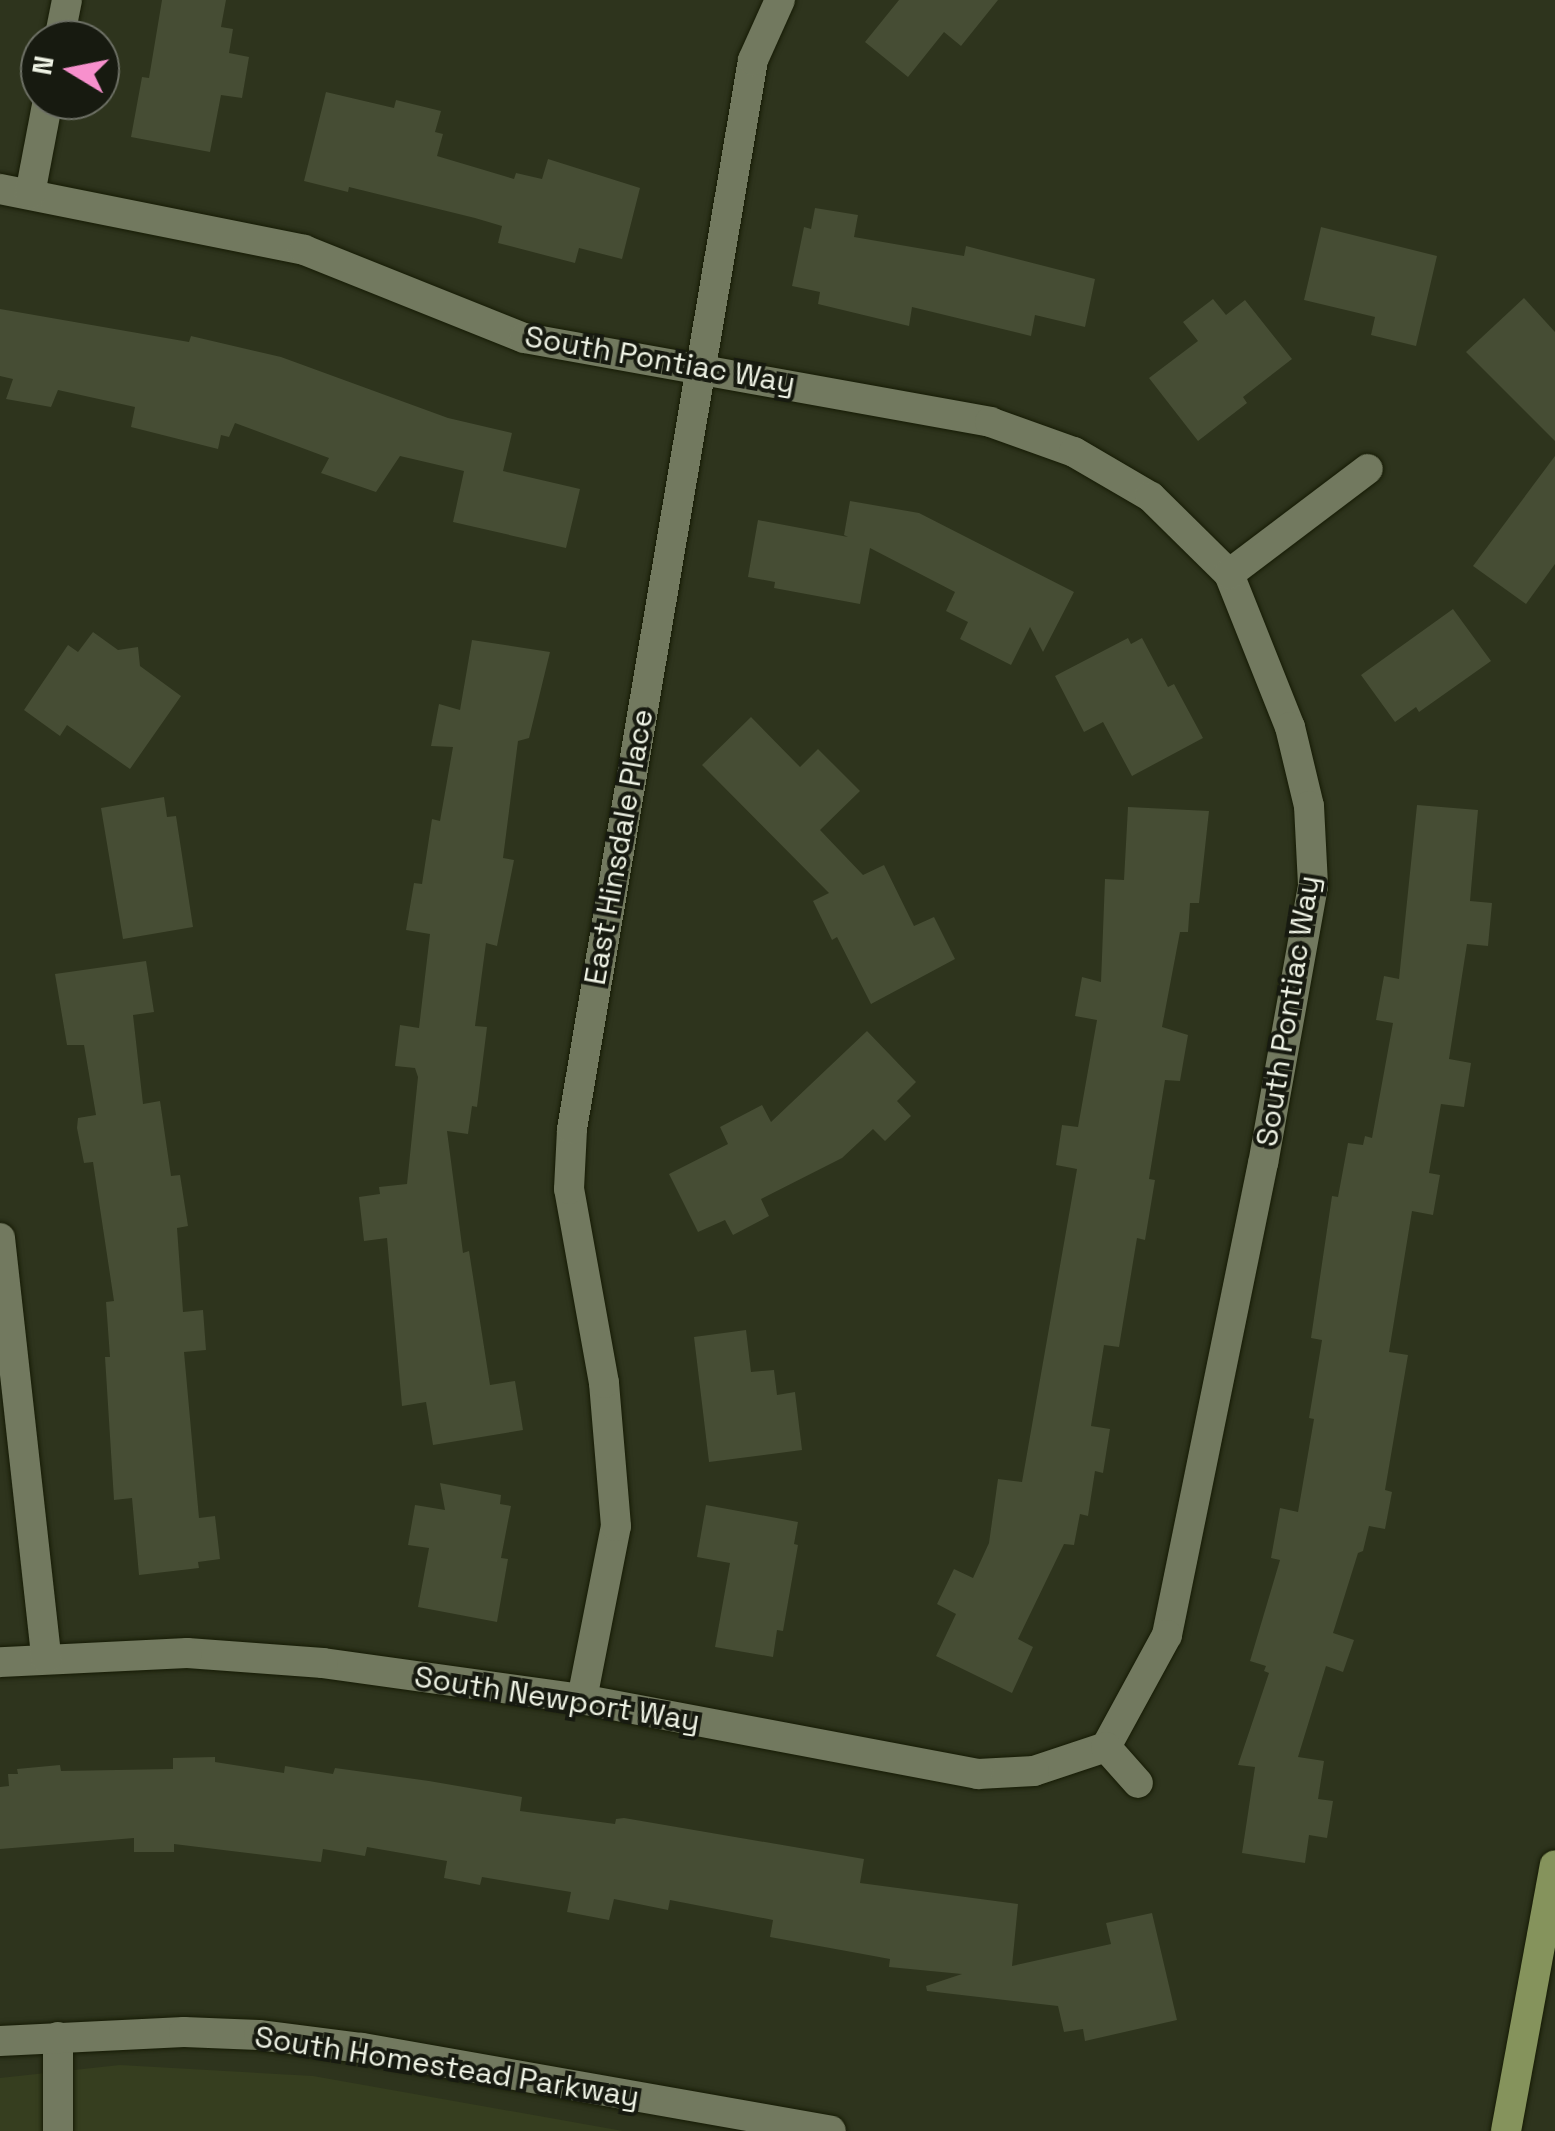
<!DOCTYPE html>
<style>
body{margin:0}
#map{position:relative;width:1555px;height:2131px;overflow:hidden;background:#2e341d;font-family:"Space Grotesk",sans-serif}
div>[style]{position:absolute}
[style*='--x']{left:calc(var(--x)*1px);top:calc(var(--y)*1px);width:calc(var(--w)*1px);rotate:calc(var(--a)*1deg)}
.built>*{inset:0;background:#363e1f}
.building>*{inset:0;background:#464d34}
.roads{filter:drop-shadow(0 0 2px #161b05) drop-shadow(0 0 2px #161b05)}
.minor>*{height:30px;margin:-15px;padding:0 15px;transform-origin:15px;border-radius:15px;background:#72795f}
.major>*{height:30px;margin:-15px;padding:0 15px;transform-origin:15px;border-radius:15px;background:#85935c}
span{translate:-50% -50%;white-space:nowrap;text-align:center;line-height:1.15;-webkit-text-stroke:8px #171a10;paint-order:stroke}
.street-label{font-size:30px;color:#eef2e4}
.north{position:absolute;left:20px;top:20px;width:100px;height:100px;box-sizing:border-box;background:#171a10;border:2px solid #6d7065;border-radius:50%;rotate:280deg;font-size:28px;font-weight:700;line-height:40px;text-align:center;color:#eef2e4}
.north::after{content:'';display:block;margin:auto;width:35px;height:45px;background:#f790cd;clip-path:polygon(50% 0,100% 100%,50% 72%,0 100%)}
</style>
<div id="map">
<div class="built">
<i style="clip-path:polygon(120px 2065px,313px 2076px,623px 2131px,0 2131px,0 2078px)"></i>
</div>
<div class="building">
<i style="clip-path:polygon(162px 0,226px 0,221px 27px,233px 29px,229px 53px,249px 57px,242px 98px,221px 95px,210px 152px,131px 137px,142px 77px,149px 78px)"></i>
<i style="clip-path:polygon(899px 0,998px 0,961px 46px,944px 32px,908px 77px,865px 42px)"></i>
<i style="clip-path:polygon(326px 92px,394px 108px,396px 100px,441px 111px,435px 132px,443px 134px,437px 156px,514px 179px,516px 173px,542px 179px,548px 159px,640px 188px,622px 259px,579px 248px,575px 263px,498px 243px,502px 226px,475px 218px,349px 187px,348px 192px,304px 181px)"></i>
<i style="clip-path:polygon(815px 208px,858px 215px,854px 237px,964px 256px,966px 246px,1095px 279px,1085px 327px,1035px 315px,1031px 336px,912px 307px,909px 326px,818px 304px,820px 292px,792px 286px,804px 227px,811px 229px)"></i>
<i style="clip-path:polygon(1321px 227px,1437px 256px,1416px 346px,1371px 335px,1375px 317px,1304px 300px)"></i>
<i style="clip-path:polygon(1524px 298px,1555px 332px,1555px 441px,1466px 352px)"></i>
<i style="clip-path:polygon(1213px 299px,1226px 315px,1245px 300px,1292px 359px,1243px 397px,1247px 403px,1198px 441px,1149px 378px,1198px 341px,1183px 322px)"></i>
<i style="clip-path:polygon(0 309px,189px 342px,191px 336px,281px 357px,448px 418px,512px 433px,503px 471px,580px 489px,566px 548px,453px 522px,464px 471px,400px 456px,376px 492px,321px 473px,329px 458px,235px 423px,229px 437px,221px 435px,218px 449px,131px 427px,135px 407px,58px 390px,51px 407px,6px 399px,13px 379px,0 376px)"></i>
<i style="clip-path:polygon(1555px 456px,1555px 564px,1526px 604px,1473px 566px)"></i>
<i style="clip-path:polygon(850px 501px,919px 513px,1074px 592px,1043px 652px,1030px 627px,1011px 665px,960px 639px,968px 622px,946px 611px,955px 592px,870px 548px,860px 604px,774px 588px,775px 582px,748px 577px,758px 520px,848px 537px,844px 535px)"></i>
<i style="clip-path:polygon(1453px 609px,1491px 661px,1419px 712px,1416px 707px,1395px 722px,1361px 675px)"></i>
<i style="clip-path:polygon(93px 632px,118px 650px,138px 647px,140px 666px,181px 696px,130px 769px,67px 725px,60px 736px,24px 710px,68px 645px,78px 652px)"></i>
<i style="clip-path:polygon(1128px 638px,1131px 644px,1142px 638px,1168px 687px,1174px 684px,1203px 738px,1132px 776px,1103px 722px,1084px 732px,1055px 676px)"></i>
<i style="clip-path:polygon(472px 640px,550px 652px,529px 738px,518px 741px,503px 858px,514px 860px,497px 946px,486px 943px,475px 1026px,487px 1027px,477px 1107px,472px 1106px,468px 1134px,447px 1131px,463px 1253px,469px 1251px,490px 1385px,515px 1381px,523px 1430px,433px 1445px,426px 1402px,402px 1406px,387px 1238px,364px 1241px,359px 1197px,380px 1194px,379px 1187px,407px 1184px,418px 1077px,415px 1068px,395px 1066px,400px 1025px,419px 1028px,430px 934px,406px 930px,414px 883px,422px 884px,432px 819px,440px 821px,453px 747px,431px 746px,439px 704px,460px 710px)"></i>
<i style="clip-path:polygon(751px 717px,800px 767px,818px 749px,860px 791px,820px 830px,863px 875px,884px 865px,914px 926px,934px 917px,955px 959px,871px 1004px,837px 937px,832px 940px,813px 901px,829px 893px,702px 765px)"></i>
<i style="clip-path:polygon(164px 797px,167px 817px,176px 816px,193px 927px,123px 939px,101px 808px)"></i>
<i style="clip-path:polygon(1417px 805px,1478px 810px,1470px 901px,1492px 903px,1488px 946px,1467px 944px,1449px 1059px,1471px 1063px,1464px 1107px,1441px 1104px,1429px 1173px,1440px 1175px,1433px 1215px,1412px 1211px,1389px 1352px,1408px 1355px,1385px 1490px,1392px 1492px,1385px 1529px,1369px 1526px,1363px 1551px,1358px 1553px,1333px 1633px,1354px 1640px,1343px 1672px,1326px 1666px,1298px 1757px,1324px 1761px,1318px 1799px,1333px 1801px,1327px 1838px,1309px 1835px,1305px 1863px,1242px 1853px,1255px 1767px,1238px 1765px,1269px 1673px,1264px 1671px,1266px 1666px,1250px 1661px,1280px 1560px,1271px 1558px,1280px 1508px,1298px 1512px,1314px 1419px,1309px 1418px,1322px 1340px,1311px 1338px,1332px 1196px,1338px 1197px,1348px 1143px,1363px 1145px,1365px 1136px,1372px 1138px,1393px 1023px,1376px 1020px,1384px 976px,1399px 979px)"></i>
<i style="clip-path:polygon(1128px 807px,1209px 811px,1199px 903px,1190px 903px,1188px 932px,1180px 932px,1162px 1027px,1188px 1035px,1180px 1081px,1165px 1080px,1149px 1179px,1155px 1180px,1145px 1240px,1137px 1238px,1119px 1347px,1104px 1345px,1091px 1426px,1110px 1429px,1103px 1473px,1095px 1471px,1088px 1516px,1080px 1514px,1074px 1545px,1064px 1544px,1018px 1639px,1033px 1647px,1012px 1693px,936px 1656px,956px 1614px,937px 1604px,954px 1569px,973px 1578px,989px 1543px,998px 1479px,1022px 1482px,1077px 1169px,1056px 1165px,1062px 1125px,1078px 1127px,1097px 1020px,1075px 1016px,1082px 977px,1101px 982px,1105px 879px,1124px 880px)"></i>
<i style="clip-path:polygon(146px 961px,154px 1012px,133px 1015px,143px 1104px,160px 1101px,171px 1176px,180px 1175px,188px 1226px,177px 1228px,183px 1312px,203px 1310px,206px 1350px,184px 1352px,199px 1518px,215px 1516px,220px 1559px,198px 1562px,199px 1568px,139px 1575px,132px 1498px,114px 1500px,105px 1357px,110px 1357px,106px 1302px,114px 1301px,93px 1162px,84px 1163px,77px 1128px,78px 1118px,96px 1115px,84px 1045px,67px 1045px,55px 974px)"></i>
<i style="clip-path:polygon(867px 1031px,916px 1082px,897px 1101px,911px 1116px,885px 1141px,873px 1129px,842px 1158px,761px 1199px,769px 1216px,733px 1235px,725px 1220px,698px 1232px,669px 1174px,728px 1144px,720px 1127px,762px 1105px,771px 1122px)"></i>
<i style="clip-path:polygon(746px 1330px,751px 1372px,774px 1370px,777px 1395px,795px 1392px,802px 1450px,709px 1462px,694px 1337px)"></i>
<i style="clip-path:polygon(440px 1483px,501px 1495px,500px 1504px,511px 1506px,501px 1558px,508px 1559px,497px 1622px,418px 1607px,429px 1548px,408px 1545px,415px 1505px,445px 1510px)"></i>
<i style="clip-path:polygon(706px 1505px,798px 1522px,794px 1544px,798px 1545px,783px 1631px,777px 1630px,773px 1657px,715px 1647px,730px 1563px,697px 1557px)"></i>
<i style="clip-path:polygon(215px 1757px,215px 1762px,284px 1773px,285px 1766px,333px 1774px,335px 1768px,429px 1781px,522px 1797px,520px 1811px,615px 1824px,616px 1819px,624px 1818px,864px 1859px,860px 1883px,1018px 1904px,1012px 1966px,1111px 1944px,1106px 1923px,1152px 1913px,1177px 2020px,1085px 2041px,1083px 2029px,1064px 2032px,1058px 2006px,927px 1991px,926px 1986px,962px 1974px,889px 1967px,890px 1959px,770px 1937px,773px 1920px,670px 1900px,668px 1910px,614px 1899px,609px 1920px,567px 1912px,571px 1892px,482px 1877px,480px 1885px,444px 1878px,447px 1861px,367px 1847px,365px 1856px,323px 1849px,321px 1862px,174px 1844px,174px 1852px,134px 1852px,134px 1838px,0 1849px,0 1787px,9px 1786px,8px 1774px,18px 1774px,17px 1769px,60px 1765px,61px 1771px,173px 1769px,173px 1758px)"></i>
</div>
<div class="roads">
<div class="minor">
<i style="--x:59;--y:40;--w:41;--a:-78.7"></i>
<i style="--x:0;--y:189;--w:310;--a:11.3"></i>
<i style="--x:304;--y:250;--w:237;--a:21.8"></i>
<i style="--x:524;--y:338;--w:474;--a:10.2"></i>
<i style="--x:990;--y:422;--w:89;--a:19.7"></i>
<i style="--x:1074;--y:452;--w:89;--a:30.3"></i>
<i style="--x:1151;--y:497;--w:110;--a:44.6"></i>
<i style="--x:1229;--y:574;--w:165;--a:68.3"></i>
<i style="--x:1290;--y:727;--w:81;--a:76.5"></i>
<i style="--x:1309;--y:806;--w:80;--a:87.1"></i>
<i style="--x:1313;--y:886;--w:281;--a:100.2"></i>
<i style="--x:1263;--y:1163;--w:482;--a:101.5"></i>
<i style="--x:1167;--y:1635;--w:128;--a:118.6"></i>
<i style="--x:1106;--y:1747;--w:76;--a:161.6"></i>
<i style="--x:1034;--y:1771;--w:56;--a:176.9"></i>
<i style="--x:978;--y:1774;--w:403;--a:-169.3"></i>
<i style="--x:582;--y:1699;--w:261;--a:-172.1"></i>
<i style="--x:323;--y:1663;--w:136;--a:-175.8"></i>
<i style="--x:187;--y:1653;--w:187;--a:177.2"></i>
<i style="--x:30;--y:194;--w:96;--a:-79.2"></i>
<i style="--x:1229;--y:574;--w:174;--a:-37.1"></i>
<i style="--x:0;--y:1238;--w:423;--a:83.7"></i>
<i style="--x:582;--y:1699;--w:176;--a:-78.9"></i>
<i style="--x:616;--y:1526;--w:144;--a:-94.8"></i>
<i style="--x:604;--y:1383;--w:197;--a:-100.2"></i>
<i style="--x:569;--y:1189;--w:60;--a:-87.1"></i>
<i style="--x:572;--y:1129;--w:1084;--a:-80.39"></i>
<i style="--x:753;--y:60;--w:66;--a:-65.8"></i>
<i style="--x:1106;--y:1747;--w:48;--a:48.4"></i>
<i style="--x:58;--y:2037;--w:94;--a:90"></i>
<i style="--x:0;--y:2041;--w:184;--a:-2.8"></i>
<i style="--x:184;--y:2032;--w:75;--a:2.3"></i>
<i style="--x:259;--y:2035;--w:104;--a:7.2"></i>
<i style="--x:362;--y:2048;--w:476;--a:10"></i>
</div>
<div class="major">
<i style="--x:1506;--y:2131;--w:270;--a:-79.6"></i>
</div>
</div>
<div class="street-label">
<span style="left:660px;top:360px;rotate:10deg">South Pontiac Way</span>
<span style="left:619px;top:847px;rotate:-80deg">East Hinsdale Place</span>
<span style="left:1288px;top:1011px;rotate:-81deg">South Pontiac Way</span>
<span style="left:557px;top:1699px;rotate:9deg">South Newport Way</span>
<span style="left:447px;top:2067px;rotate:9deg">South Homestead Parkway</span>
</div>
<div class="north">N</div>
</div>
